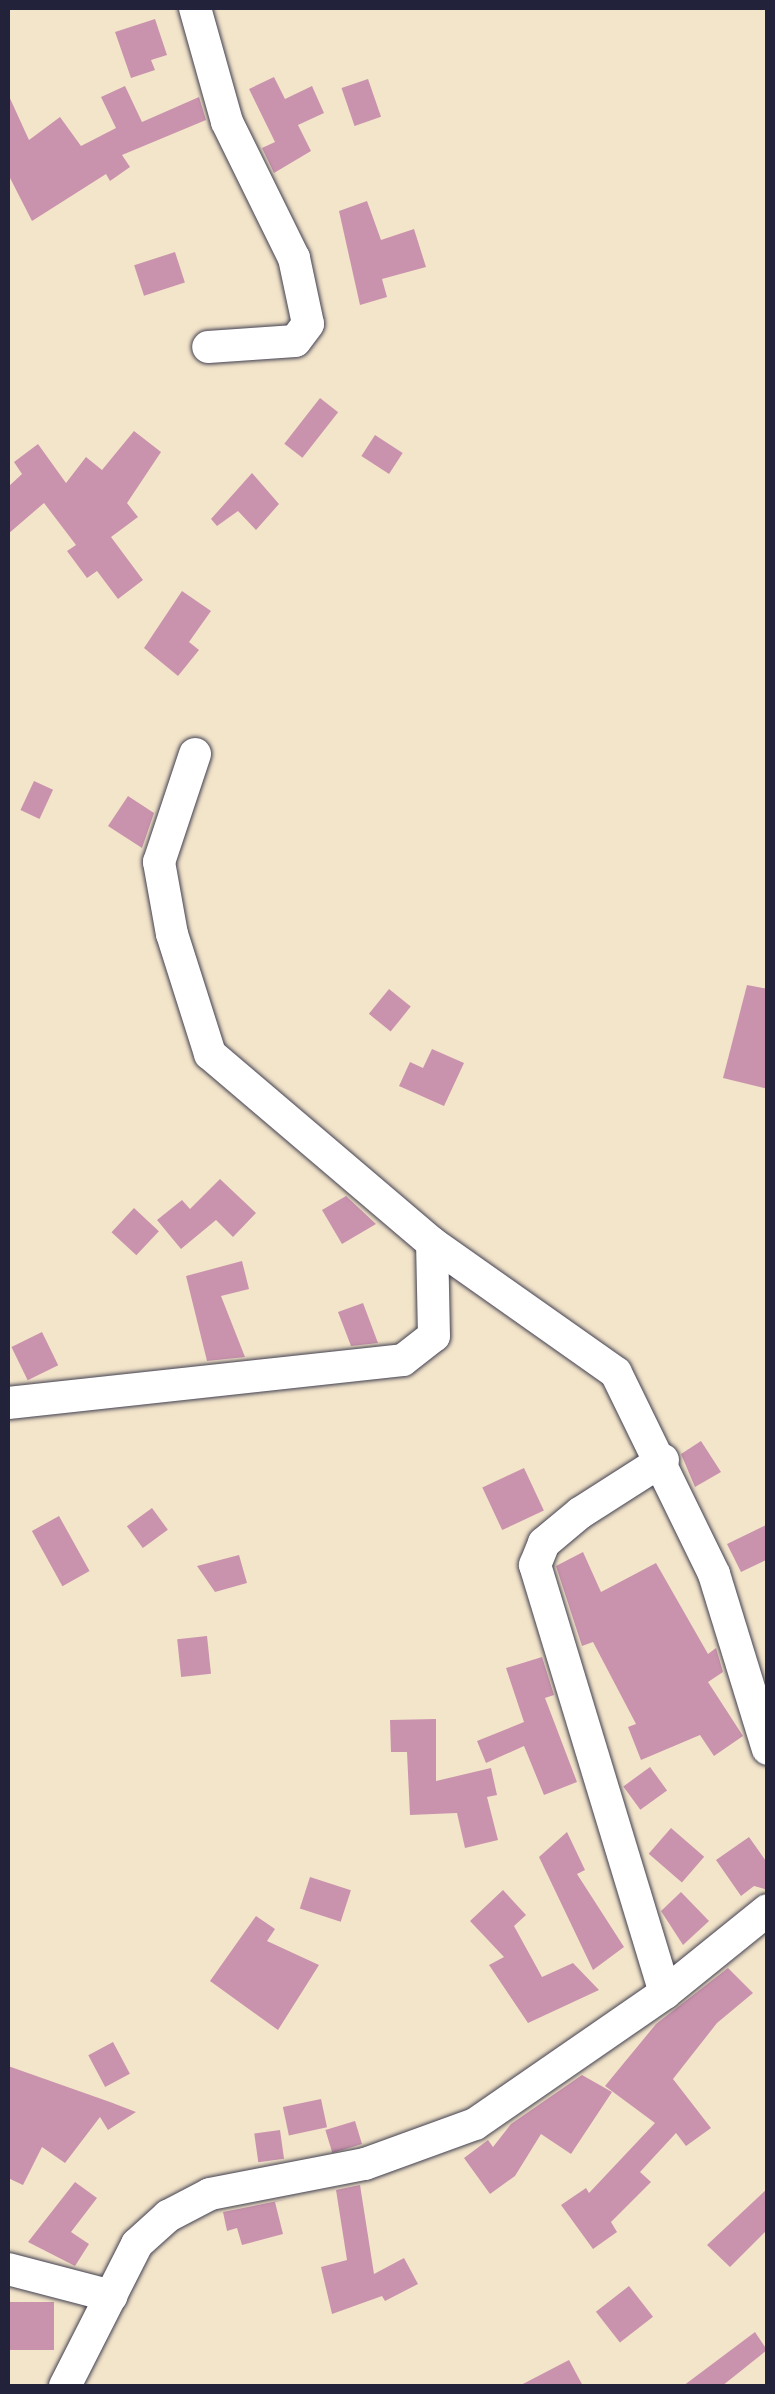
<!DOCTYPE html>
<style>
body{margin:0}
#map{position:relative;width:775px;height:2394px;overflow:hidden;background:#f3e5ca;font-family:"IM FELL Double Pica",serif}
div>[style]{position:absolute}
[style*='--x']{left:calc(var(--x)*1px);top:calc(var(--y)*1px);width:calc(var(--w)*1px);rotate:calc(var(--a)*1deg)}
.building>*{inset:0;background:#ca93ad;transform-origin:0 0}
.roads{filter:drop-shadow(0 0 2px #413f50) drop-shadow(0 0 2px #413f50)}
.minor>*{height:32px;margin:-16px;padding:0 16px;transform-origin:16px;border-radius:16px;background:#fff}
span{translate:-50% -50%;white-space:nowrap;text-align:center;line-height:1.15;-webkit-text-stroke:8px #fff;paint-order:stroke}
.frame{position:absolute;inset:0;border:10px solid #22223b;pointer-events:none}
</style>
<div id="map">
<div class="building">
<i style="clip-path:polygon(155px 19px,167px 55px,151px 60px,155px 70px,131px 78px,115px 32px)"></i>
<i style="clip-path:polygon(274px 77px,285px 99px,312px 86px,324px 113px,298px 125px,311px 151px,274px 173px,262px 148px,275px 142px,249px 89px)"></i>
<i style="left:368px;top:79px;width:40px;height:28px;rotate:71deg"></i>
<i style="clip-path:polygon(125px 86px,142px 122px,199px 97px,206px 120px,122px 155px,130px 167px,110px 181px,106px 174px,32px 221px,8px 174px,8px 94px,29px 140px,60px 117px,81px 146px,116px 128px,101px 97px)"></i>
<i style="clip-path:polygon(367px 201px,381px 240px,414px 229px,426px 267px,382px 279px,387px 297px,360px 305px,339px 211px)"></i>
<i style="left:175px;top:252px;width:32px;height:43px;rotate:72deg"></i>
<i style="left:320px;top:398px;width:23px;height:58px;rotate:38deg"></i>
<i style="clip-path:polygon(134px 431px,161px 452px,127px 503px,138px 517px,111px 537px,143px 580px,118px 599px,97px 571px,87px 578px,67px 551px,76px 545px,44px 503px,8px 534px,8px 487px,22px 474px,14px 462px,38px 444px,66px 483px,86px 457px,102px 470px)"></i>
<i style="left:375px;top:435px;width:33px;height:25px;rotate:33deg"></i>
<i style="clip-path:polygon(252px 473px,279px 504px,256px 530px,238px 511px,217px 526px,211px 519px)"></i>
<i style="clip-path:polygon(182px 591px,211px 611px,189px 642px,199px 650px,178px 676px,144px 648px)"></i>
<i style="left:34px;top:781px;width:21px;height:32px;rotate:25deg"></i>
<i style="clip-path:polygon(128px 796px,154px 813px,142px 848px,108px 826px)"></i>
<i style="clip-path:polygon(747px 985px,768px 989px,768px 1089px,723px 1078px)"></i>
<i style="left:389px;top:989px;width:28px;height:32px;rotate:39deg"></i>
<i style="clip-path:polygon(432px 1049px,464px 1063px,444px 1106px,399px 1086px,410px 1062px,423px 1068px)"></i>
<i style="clip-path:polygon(220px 1179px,256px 1213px,233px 1237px,216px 1220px,181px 1249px,157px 1220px,182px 1200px,190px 1209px)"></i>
<i style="clip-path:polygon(346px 1196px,376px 1224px,342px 1244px,322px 1210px)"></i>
<i style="left:134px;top:1208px;width:34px;height:33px;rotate:43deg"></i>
<i style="clip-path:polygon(242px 1261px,249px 1289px,221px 1296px,245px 1357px,207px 1361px,186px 1276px)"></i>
<i style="clip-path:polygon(363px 1303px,378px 1343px,351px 1346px,338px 1312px)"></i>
<i style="left:42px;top:1332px;width:37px;height:34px;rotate:64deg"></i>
<i style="clip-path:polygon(701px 1441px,721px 1472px,695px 1487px,681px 1454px)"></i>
<i style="left:524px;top:1468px;width:47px;height:46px;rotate:65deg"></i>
<i style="left:152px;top:1508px;width:27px;height:31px;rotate:54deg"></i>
<i style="left:59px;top:1516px;width:63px;height:31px;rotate:61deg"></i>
<i style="clip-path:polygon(768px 1524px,768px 1559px,741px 1572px,727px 1544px)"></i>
<i style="clip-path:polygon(583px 1552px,601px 1592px,656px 1563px,708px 1654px,716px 1648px,723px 1672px,708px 1682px,743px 1736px,714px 1756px,700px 1735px,641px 1760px,628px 1727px,636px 1724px,593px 1642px,582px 1646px,556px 1566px)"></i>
<i style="clip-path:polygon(239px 1555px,247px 1583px,215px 1592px,197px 1566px)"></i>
<i style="left:207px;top:1636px;width:38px;height:30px;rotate:84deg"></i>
<i style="clip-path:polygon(542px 1657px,554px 1695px,545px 1698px,577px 1782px,544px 1795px,524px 1746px,486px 1763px,477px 1741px,524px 1722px,506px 1668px)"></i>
<i style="clip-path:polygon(436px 1719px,436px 1781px,491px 1768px,497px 1795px,487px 1797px,498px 1840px,465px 1848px,457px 1813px,410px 1815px,407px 1752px,391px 1752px,390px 1720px)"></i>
<i style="left:650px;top:1767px;width:29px;height:33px;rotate:54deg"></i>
<i style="left:671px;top:1828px;width:44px;height:34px;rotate:41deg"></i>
<i style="clip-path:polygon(567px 1832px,585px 1870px,577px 1874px,624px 1947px,593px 1970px,539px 1857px)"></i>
<i style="clip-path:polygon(749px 1837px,768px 1864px,768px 1890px,754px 1886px,741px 1896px,716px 1860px)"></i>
<i style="left:310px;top:1877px;width:43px;height:33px;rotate:18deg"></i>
<i style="clip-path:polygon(503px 1890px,526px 1915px,514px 1926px,542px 1977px,573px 1963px,599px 1990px,528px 2023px,489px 1965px,504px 1957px,470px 1921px)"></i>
<i style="clip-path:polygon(681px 1892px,709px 1921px,683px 1945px,661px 1911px)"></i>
<i style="clip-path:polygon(256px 1916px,275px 1929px,267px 1941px,319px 1965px,278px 2030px,210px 1981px)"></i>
<i style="clip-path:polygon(728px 1968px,753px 1993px,717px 2023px,673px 2079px,711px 2128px,686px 2146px,676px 2133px,640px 2172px,651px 2182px,611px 2222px,617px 2232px,593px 2249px,561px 2205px,586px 2188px,589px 2193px,655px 2123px,605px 2086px,656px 2024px)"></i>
<i style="left:113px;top:2042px;width:36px;height:28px;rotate:62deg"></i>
<i style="clip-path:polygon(8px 2066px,110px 2102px,136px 2112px,108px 2130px,100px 2117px,65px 2163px,42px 2147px,23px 2185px,8px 2178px)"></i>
<i style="clip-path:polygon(582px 2075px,612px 2092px,571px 2154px,541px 2134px,515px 2176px,490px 2194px,464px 2158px,488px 2140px,493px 2147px,511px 2124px)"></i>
<i style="left:321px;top:2099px;width:29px;height:39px;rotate:78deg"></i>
<i style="left:355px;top:2121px;width:24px;height:31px;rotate:73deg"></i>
<i style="left:280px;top:2130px;width:29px;height:26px;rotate:82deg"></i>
<i style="clip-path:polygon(75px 2182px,97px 2198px,71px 2232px,89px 2244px,75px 2266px,28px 2242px)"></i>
<i style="clip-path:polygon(360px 2185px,374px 2274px,404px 2258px,418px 2284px,385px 2301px,382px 2296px,332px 2314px,321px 2267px,347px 2260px,336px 2190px)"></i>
<i style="clip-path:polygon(768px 2188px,768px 2229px,730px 2267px,707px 2245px)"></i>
<i style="clip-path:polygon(288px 2199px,275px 2202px,283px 2234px,242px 2245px,237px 2228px,227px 2231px,223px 2212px)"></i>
<i style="left:629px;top:2286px;width:39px;height:42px;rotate:52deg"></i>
<i style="left:54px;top:2302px;width:48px;height:46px;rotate:90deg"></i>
<i style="clip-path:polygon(755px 2332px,767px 2350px,722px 2386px,683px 2386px)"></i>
<i style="clip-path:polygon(569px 2360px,583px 2386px,519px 2386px)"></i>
</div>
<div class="roads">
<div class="minor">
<i style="--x:195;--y:8;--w:118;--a:74.3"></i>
<i style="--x:227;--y:122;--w:152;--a:63.8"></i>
<i style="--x:294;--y:258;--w:67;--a:78"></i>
<i style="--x:308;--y:324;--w:21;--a:127"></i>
<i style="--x:295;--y:341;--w:87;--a:176.1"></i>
<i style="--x:195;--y:754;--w:114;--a:108.4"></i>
<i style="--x:159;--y:862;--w:73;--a:79.8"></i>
<i style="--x:172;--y:934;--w:126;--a:72.4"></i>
<i style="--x:210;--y:1054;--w:292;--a:40.4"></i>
<i style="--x:432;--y:1243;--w:225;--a:35.2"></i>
<i style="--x:616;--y:1373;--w:224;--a:64"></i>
<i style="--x:714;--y:1574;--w:183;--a:72.9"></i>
<i style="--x:8;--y:1403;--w:397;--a:-6.2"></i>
<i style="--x:403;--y:1360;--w:39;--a:-38"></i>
<i style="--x:434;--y:1336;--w:93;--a:-91.2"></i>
<i style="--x:663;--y:1460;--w:98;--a:147.4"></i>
<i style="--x:580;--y:1513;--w:47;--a:140.2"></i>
<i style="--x:544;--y:1543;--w:24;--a:112"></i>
<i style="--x:535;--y:1565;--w:447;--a:73.1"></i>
<i style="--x:8;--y:2269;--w:107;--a:14.6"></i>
<i style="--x:65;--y:2386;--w:159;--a:-63.1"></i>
<i style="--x:137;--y:2244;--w:42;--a:-42.1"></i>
<i style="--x:168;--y:2216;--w:47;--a:-27.6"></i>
<i style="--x:210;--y:2194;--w:158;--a:-11"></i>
<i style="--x:365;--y:2164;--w:117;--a:-20"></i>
<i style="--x:475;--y:2124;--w:231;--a:-34.6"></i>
<i style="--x:665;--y:1993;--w:132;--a:-38.9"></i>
</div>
</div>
<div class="frame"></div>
</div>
